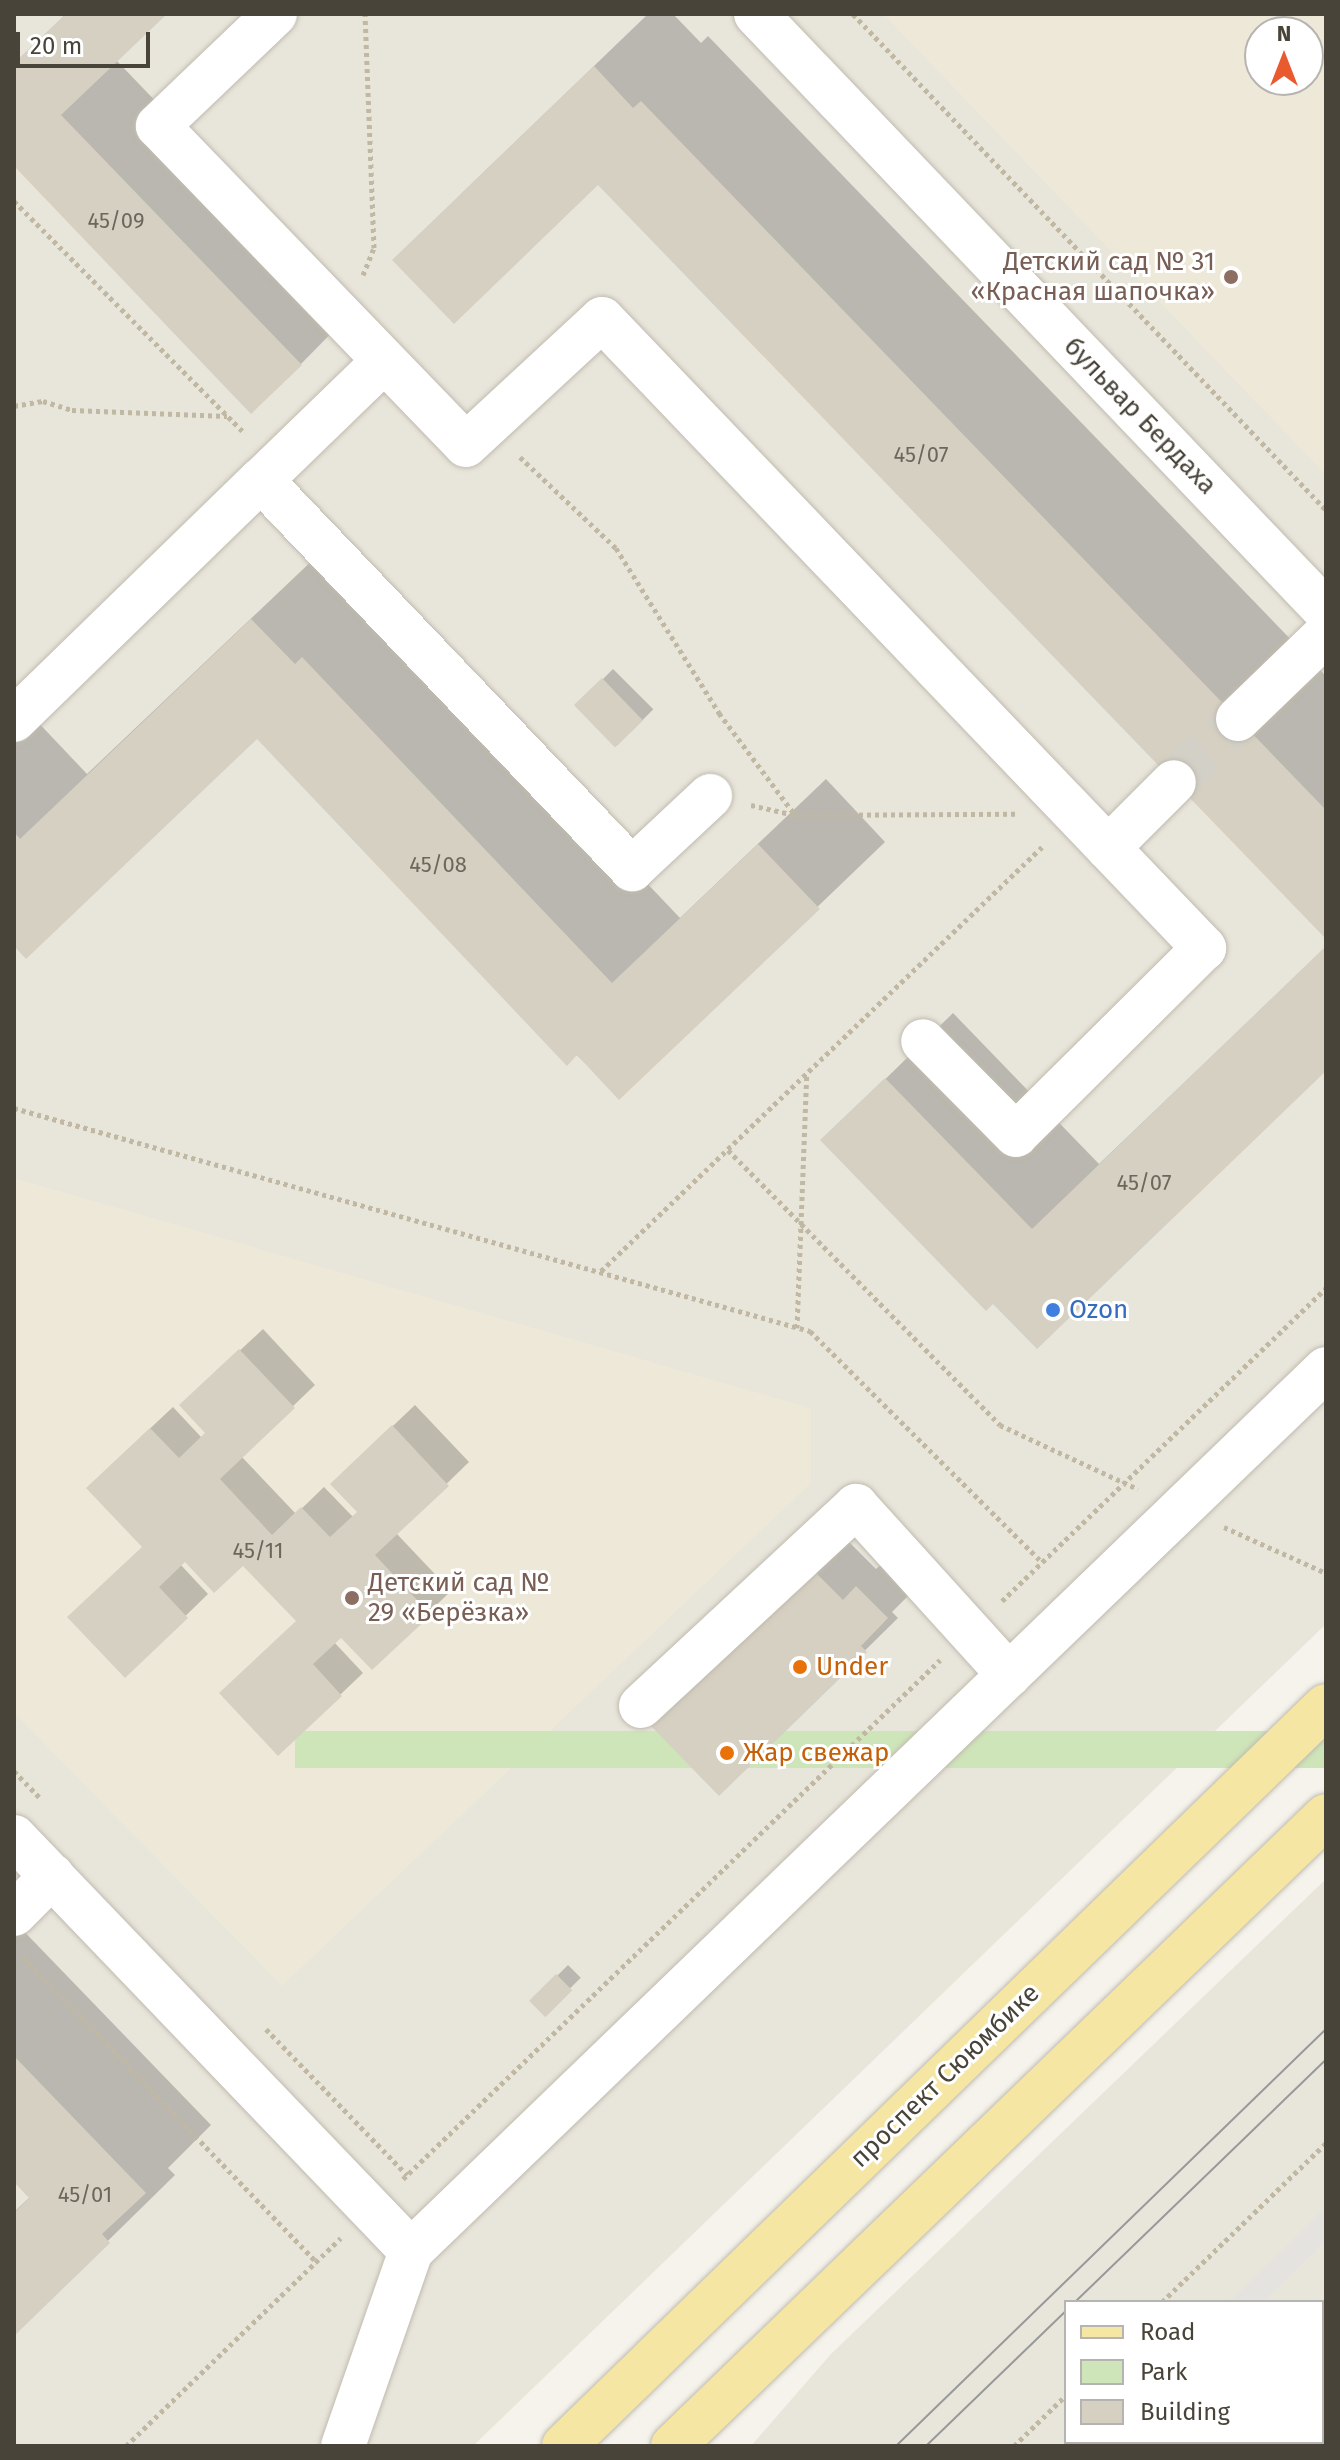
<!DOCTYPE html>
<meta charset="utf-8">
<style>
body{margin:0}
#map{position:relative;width:1340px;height:2460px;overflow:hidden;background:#f5f3ec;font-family:"Fira Sans",sans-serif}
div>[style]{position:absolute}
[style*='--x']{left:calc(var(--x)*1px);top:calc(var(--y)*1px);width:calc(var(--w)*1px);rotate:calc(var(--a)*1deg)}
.residential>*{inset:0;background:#e8e5db}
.education>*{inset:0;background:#ede8d7}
.green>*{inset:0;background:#cee5b9;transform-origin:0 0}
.parking>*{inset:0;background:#e4e3e0}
.shadow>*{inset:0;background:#0003;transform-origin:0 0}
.building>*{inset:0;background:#d6d0c2;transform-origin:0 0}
.minor-tunnel>*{height:44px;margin-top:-22px;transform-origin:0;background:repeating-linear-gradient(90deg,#d3d0c8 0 44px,transparent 0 66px)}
.path>*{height:5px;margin-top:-2.5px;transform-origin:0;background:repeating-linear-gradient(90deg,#c0b8a2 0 4px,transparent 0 8px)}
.roads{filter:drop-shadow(0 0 2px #c0bbaf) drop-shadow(0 0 2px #c0bbaf)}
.minor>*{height:44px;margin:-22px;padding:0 22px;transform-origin:22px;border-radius:22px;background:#fff}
.major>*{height:44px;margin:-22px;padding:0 22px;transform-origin:22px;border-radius:22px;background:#f6e6a4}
.tram>*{height:2px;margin:-1px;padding:0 1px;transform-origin:1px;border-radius:1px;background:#999}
.dots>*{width:22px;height:22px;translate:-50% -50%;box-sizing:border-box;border:4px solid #fff;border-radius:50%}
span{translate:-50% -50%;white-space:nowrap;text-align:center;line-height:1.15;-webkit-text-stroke:6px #fff;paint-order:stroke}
.number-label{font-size:22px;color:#6c675c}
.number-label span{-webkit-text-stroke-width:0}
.education-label{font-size:26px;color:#785e54}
.right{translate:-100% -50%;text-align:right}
.left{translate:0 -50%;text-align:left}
.street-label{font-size:26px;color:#49443a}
.shop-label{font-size:26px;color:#366cbe}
.food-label{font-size:26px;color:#c56008}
.frame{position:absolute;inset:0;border:16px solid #49443a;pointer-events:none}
.legend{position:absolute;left:1064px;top:2300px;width:260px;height:144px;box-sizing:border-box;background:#fff;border:2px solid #b6b4b0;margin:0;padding:10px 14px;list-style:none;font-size:24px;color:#49443a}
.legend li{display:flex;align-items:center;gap:16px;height:40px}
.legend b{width:40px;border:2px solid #b6b4b0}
.north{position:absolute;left:1244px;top:16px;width:80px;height:80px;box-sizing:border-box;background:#fff;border:2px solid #b6b4b0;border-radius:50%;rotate:0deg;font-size:22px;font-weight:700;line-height:32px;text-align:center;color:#49443a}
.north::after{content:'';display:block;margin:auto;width:28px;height:36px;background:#e95b2f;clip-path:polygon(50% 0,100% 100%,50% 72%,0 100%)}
.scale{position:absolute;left:16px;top:32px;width:134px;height:36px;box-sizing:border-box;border:4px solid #49443a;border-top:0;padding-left:10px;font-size:24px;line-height:28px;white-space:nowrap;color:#49443a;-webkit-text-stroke:6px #fff;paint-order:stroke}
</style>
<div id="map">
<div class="residential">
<i style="clip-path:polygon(evenodd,14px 14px,1326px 14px,1326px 1624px,473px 2446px,14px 2446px,14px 14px,1260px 32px,1308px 32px,1308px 80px,1260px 80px,1260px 32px)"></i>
<i style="clip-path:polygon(evenodd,1326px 1879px,1326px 2446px,751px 2446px,831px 2354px,1326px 1879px,1066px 2302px,1322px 2302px,1322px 2442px,1066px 2442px,1066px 2302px)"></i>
</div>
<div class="education">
<i style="clip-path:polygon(evenodd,883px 14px,1326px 14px,1326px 475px,883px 14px,1260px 32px,1308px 32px,1308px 80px,1260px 80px,1260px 32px)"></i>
<i style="clip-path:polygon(14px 1178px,811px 1408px,811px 1483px,282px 1986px,14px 1713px)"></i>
</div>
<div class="green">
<i style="left:1326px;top:1731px;width:37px;height:1031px;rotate:90deg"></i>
</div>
<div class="parking">
<i style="clip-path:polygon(1326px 2207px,1326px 2241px,1263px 2302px,1229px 2302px)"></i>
</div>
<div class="shadow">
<i style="clip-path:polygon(66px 14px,165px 14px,116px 60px,355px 309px,301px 364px,14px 163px,14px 64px)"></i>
<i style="clip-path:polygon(648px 14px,673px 14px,701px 43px,708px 36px,1326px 676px,1326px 937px,598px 182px,461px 194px)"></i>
<i style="clip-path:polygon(319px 554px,370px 592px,680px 918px,826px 779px,885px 842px,619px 1097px,257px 736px,14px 943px,14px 697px,87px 774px)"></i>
<i style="left:613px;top:669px;width:57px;height:51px;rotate:45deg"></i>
<i style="clip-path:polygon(1326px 947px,1326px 1068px,1037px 1346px,823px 1140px,953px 1013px,1099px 1164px)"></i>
<i style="clip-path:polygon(263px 1329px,315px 1385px,241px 1456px,296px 1514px,324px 1487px,353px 1517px,359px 1512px,355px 1462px,415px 1405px,469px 1462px,396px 1533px,451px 1591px,372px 1667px,341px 1635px,334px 1642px,363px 1673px,278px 1754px,298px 1620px,244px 1563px,185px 1559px,180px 1564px,208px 1594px,125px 1675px,144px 1546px,110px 1466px,173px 1407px,202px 1438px,207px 1432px,204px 1384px)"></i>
<i style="clip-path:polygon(848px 1541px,876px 1569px,890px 1556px,919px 1585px,892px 1612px,898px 1618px,719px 1794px,648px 1721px)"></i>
<i style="clip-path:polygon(14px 1921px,211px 2125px,168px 2168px,175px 2175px,14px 2333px,14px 2212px,31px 2196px,14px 2179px)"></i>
<i style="left:568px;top:1965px;width:18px;height:51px;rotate:45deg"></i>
<i style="clip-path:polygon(1186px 2442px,1313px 2442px,1182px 2446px)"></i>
</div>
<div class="building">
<i style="clip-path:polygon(66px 14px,167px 14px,61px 115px,302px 365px,251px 414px,14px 166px,14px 63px)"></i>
<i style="clip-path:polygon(594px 66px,633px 108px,641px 101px,1326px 810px,1326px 939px,598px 185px,454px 324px,392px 260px)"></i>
<i style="clip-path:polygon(251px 619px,295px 664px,302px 657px,612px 983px,758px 844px,820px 909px,619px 1100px,577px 1055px,567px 1066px,257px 739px,26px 959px,14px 946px,14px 832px,20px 839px)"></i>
<i style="left:602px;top:678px;width:59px;height:39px;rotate:46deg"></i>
<i style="clip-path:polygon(1326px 946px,1326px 1071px,1037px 1349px,993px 1304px,986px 1311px,820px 1140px,885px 1078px,1032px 1229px)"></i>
<i style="clip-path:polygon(239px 1349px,295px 1408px,220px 1479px,272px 1535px,301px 1507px,330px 1537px,357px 1512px,330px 1484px,392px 1425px,449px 1486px,375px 1555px,431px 1615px,372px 1670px,341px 1638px,313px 1664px,342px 1696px,278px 1756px,219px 1693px,296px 1621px,243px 1566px,214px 1593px,185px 1562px,159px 1587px,188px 1618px,125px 1678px,67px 1617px,142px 1547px,86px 1488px,150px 1428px,179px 1458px,205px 1433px,179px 1405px)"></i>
<i style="clip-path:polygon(815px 1572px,843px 1600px,856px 1586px,888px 1618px,861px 1646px,867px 1652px,719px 1796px,646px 1721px)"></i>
<i style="left:556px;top:1974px;width:23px;height:38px;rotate:45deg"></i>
<i style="clip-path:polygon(14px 2056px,146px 2193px,102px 2234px,110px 2243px,14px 2336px,14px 2213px,29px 2198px,14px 2182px)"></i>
<i style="left:1326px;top:2306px;width:127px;height:6px;rotate:90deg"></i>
<i style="clip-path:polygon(1185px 2442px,1317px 2442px,1181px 2446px)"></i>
</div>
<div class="minor-tunnel">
<i style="--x:1174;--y:782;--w:90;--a:-44.5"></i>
</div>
<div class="path">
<i style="--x:853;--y:14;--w:685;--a:46.36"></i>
<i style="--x:14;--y:201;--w:328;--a:45.2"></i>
<i style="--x:363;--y:275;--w:29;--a:-68"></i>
<i style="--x:374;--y:248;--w:234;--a:-92.2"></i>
<i style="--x:14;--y:406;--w:29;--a:-10"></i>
<i style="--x:43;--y:401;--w:30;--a:17"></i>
<i style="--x:72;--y:410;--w:155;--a:2.2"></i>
<i style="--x:520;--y:457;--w:132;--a:43.5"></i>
<i style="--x:616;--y:548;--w:195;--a:58"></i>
<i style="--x:719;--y:713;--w:127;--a:53.3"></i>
<i style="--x:751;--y:805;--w:45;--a:12.8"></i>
<i style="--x:795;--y:815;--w:221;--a:-0.3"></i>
<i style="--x:14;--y:1108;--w:827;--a:15.65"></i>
<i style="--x:810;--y:1331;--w:327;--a:44.9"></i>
<i style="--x:728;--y:1150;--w:387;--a:45.3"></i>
<i style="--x:1000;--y:1425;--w:152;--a:24.9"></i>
<i style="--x:601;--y:1271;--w:613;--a:-43.88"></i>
<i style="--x:797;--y:1328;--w:255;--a:-87.8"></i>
<i style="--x:1224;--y:1527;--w:112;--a:24.3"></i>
<i style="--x:1002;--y:1601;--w:450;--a:-44"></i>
<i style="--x:14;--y:1771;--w:39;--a:46"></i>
<i style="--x:23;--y:1957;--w:424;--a:46.1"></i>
<i style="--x:266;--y:2029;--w:203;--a:46"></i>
<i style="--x:403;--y:2179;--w:747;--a:-44.02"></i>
<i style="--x:1162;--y:2302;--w:228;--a:-44.1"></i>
<i style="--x:126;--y:2446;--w:299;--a:-44.1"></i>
<i style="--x:1014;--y:2446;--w:73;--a:-44.4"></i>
</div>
<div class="roads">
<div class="minor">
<i style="--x:275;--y:14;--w:162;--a:136.3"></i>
<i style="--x:158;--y:126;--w:443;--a:46"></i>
<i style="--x:466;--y:445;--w:185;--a:-42.8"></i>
<i style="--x:602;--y:319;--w:871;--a:46.26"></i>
<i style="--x:1204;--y:948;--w:265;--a:135.2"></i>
<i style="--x:1016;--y:1135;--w:132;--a:-134.7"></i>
<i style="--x:756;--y:14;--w:825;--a:46.33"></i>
<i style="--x:384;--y:361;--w:171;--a:135.9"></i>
<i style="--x:261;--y:480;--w:538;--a:46.36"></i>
<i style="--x:632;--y:869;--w:107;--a:-43.1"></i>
<i style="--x:1238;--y:719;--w:122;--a:-44"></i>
<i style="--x:14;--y:720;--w:344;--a:-44.2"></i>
<i style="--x:1108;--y:848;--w:93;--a:-45"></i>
<i style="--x:641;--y:1706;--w:294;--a:-42.9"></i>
<i style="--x:856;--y:1506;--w:228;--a:47.8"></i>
<i style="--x:14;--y:1837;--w:574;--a:46.2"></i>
<i style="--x:14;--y:1914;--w:54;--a:-45"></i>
<i style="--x:343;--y:2446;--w:207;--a:-70.8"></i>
<i style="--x:411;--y:2251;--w:1271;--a:-43.95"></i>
</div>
<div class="major">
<i style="--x:564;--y:2446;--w:1062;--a:-44.16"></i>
<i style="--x:673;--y:2446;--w:907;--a:-43.97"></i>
</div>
</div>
<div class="tram">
<i style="--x:1075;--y:2302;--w:349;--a:-44"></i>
<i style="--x:896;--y:2446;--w:599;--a:-44.12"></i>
<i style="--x:926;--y:2446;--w:194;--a:-44"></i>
</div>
<div class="dots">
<i style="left:1231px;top:277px;background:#8d6e63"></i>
<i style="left:1053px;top:1310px;background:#3f7fe0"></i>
<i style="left:352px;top:1598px;background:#8d6e63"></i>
<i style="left:800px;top:1667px;background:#e8710a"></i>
<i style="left:727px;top:1753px;background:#e8710a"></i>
</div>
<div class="number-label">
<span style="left:116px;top:221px">45/09</span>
<span style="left:921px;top:455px">45/07</span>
<span style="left:438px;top:865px">45/08</span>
<span style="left:1144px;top:1183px">45/07</span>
<span style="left:258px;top:1551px">45/11</span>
<span style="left:85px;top:2195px">45/01</span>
</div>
<div class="education-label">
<span class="right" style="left:1215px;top:277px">Детский сад № 31<br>«Красная шапочка»</span>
<span class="left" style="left:368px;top:1598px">Детский сад №<br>29 «Берёзка»</span>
</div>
<div class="street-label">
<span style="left:1140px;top:416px;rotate:46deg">бульвар Бердаха</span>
<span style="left:945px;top:2076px;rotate:-44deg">проспект Сююмбике</span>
</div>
<div class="shop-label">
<span class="left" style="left:1069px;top:1310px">Ozon</span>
</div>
<div class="food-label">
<span class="left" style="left:816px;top:1667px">Under</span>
<span class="left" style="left:743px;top:1753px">Жар свежар</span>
</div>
<div class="frame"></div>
<ul class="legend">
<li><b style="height:10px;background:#f6e6a4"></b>Road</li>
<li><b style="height:22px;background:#cee5b9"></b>Park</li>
<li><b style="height:22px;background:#d6d0c2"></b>Building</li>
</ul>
<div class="north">N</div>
<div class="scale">20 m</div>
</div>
